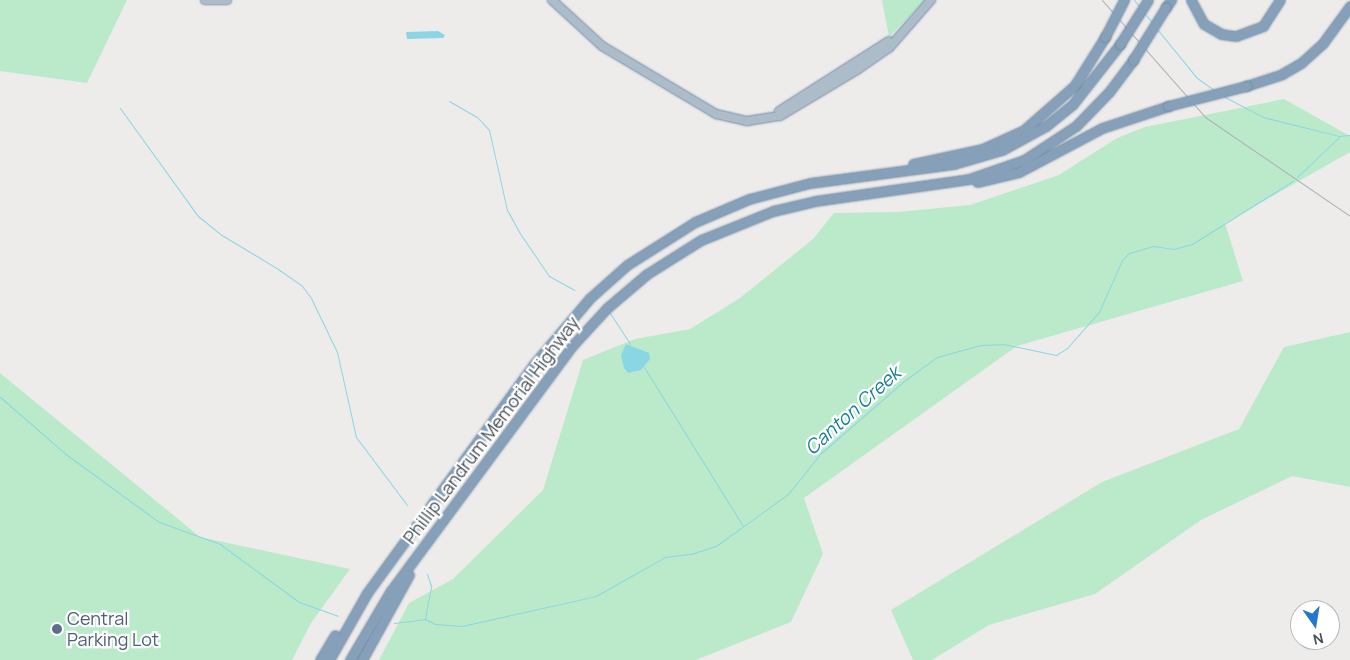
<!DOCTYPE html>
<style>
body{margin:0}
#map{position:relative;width:1350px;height:660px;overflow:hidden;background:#eeebeb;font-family:Manrope,sans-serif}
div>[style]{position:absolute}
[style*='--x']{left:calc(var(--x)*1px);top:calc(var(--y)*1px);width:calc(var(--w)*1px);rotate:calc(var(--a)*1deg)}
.green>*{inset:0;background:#bbeacb}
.water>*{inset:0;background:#8ad6e5}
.stream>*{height:1px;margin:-0.5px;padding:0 0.5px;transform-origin:0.5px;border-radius:0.5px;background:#8ad6e5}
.roads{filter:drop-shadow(0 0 1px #718ba3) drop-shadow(0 0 1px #718ba3)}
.major>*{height:8px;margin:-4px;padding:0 4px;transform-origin:4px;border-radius:4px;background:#acbcc9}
.highway>*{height:9px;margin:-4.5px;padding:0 4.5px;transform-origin:4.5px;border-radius:4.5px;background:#85a0b8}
.rail>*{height:1px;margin:-0.5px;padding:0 0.5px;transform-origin:0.5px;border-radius:0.5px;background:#aeb1b5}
.bridges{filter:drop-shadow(0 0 1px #718ba3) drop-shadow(0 0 1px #718ba3)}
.highway-bridge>*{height:9px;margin:-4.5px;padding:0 4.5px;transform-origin:4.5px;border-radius:4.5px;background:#85a0b8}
.dots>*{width:14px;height:14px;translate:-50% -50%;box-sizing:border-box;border:2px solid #fff;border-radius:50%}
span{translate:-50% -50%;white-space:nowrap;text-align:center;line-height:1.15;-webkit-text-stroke:4.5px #fff;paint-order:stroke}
.street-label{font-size:18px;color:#454f57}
.service-label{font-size:18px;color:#4e5e75}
.left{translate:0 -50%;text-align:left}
.water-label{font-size:19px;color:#157f93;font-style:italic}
.north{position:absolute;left:1290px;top:600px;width:50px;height:50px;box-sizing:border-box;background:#fff;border:1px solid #b5b9bc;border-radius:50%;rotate:167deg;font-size:14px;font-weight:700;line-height:20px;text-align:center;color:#454f57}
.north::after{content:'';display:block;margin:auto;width:18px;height:22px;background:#2477cf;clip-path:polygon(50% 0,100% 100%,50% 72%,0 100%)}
</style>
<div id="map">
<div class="green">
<i style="clip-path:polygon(0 0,127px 0,87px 83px,0 71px)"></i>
<i style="clip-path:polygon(882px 0,925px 0,889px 37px)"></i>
<i style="clip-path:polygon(1284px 99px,1350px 136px,1350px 152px,1225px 223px,1243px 281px,1017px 346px,804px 498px,823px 554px,791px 622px,696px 660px,379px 660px,409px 603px,453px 579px,543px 490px,583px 360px,635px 339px,690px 329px,740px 298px,813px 239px,834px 213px,897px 212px,970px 205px,1059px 175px,1117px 138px,1145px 127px)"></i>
<i style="clip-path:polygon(1350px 332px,1350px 487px,1292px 476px,1201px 520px,1095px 594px,989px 625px,932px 660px,913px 660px,891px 610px,1102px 482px,1239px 429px,1284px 347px)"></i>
<i style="clip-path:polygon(0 373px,200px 537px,350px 569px,311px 623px,292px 660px,0 660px)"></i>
</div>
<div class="water">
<i style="clip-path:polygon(438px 31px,445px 35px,443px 38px,407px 39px,406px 32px)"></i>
<i style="clip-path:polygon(626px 344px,649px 353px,650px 359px,641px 370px,628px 373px,624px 368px,621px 355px)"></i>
</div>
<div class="stream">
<i style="--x:1134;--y:0;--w:8;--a:50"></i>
<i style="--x:1145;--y:14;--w:11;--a:49"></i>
<i style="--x:1157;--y:29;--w:63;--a:50.8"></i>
<i style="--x:1197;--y:78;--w:21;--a:35"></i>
<i style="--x:1223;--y:96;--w:45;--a:27.7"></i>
<i style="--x:1263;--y:117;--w:78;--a:14"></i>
<i style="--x:1339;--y:136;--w:11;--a:-5"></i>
<i style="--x:449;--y:101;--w:32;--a:30"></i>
<i style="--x:477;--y:117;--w:18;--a:47"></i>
<i style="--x:489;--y:130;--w:82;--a:77.3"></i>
<i style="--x:507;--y:210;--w:25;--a:61"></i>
<i style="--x:519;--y:232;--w:53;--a:55.7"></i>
<i style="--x:549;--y:276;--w:29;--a:29"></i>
<i style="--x:120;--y:108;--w:133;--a:54.2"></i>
<i style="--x:198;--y:216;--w:28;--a:39"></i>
<i style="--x:220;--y:234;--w:68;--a:31.1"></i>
<i style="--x:278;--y:269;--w:29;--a:35"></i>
<i style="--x:302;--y:286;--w:15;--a:53"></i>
<i style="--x:311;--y:298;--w:60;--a:64.3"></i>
<i style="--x:337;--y:352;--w:87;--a:77.4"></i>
<i style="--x:356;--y:437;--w:85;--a:53.1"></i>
<i style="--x:1297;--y:177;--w:58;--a:-43.6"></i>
<i style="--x:610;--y:313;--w:37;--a:57"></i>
<i style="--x:644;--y:367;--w:187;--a:58.1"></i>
<i style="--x:0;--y:397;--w:89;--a:40.9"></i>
<i style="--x:67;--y:455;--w:114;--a:36.1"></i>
<i style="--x:159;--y:522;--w:65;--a:19.8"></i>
<i style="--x:220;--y:544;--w:98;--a:36.3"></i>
<i style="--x:299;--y:602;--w:41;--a:19.7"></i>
<i style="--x:425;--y:618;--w:33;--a:-79"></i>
<i style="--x:431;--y:586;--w:13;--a:-108"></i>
<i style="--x:394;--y:623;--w:31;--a:-7"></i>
<i style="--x:425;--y:619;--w:11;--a:27"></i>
<i style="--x:435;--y:624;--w:27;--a:4"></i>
<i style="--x:462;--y:626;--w:137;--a:-12.6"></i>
<i style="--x:596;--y:596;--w:79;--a:-29.5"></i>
<i style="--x:665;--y:557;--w:26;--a:-7"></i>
<i style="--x:691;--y:554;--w:26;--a:-18"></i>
<i style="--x:716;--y:546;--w:89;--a:-35.8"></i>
<i style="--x:788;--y:494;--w:51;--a:-51.3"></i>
<i style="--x:820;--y:454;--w:111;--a:-41"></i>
<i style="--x:904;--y:381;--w:41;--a:-36"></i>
<i style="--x:937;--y:357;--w:45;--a:-15.6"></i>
<i style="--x:980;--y:345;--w:23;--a:-2"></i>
<i style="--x:1003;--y:344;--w:54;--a:11.7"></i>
<i style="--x:1056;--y:355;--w:13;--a:-32"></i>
<i style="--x:1067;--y:348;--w:48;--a:-48.4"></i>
<i style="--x:1099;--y:312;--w:57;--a:-66.1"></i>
<i style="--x:1122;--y:260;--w:10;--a:-45"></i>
<i style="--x:1129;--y:253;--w:26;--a:-16"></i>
<i style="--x:1154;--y:246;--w:20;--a:9"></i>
<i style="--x:1174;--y:249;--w:19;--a:-16"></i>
<i style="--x:1192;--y:244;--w:119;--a:-32"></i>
</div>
<div class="roads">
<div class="major">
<i style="--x:205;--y:0;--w:22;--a:0"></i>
<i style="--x:552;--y:0;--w:68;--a:42.6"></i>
<i style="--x:602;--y:46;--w:133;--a:30.8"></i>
<i style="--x:716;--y:114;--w:32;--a:13"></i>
<i style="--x:747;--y:121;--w:33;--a:-9"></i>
<i style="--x:780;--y:116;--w:90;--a:-30.9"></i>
<i style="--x:857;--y:70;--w:39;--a:-35"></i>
<i style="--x:889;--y:48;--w:64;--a:-48.8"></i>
<i style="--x:779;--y:111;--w:130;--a:-32.5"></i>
</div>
<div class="highway">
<i style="--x:1191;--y:0;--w:27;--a:62"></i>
<i style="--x:1204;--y:24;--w:20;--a:30"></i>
<i style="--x:1221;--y:34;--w:15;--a:8"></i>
<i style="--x:1236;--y:36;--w:29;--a:-20"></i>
<i style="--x:1263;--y:26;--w:31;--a:-57"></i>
<i style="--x:1166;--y:7;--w:9;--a:-54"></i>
<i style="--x:1246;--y:86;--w:38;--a:-18"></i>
<i style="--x:1282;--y:74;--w:22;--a:-30"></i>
<i style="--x:1301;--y:63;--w:30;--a:-42"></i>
<i style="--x:1323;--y:43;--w:46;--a:-53.9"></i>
<i style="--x:913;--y:164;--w:71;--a:-12.3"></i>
<i style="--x:982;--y:149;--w:46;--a:-24.3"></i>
<i style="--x:1024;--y:130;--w:68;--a:-41.4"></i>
<i style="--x:1075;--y:85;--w:57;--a:-58"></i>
<i style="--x:977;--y:182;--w:43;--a:-13.4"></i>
<i style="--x:1019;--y:172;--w:94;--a:-27.9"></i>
<i style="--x:1102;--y:128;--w:70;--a:-18.4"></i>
<i style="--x:320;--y:660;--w:29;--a:-59"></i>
<i style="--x:329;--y:660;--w:77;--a:-60.4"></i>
<i style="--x:367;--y:593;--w:283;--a:-53.9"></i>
<i style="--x:534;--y:364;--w:87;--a:-49.7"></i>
<i style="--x:590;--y:298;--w:50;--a:-41.7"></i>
<i style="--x:627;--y:265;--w:80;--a:-32.3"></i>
<i style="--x:695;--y:222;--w:59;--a:-23.1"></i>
<i style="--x:749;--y:199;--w:63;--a:-14.7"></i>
<i style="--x:810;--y:183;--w:145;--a:-7.5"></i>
<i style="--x:954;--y:164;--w:50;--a:-16.3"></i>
<i style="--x:1002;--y:150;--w:50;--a:-28.6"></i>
<i style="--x:1046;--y:126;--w:35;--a:-39"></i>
<i style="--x:1073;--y:104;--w:76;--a:-51.9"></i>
<i style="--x:350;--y:660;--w:79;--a:-59.5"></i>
<i style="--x:390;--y:592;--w:306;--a:-53.5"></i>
<i style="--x:572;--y:346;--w:52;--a:-47.4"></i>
<i style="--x:607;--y:308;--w:52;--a:-40.4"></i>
<i style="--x:647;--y:274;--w:64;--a:-32.2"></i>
<i style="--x:701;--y:240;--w:78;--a:-21.9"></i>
<i style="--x:773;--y:211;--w:43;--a:-13.4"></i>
<i style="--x:815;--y:201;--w:156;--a:-8.1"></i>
<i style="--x:969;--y:179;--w:58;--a:-19.1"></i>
<i style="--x:1024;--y:160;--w:62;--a:-33.2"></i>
<i style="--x:1076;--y:126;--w:47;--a:-45.9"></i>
<i style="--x:1109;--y:92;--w:40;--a:-53"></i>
<i style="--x:362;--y:660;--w:97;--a:-61.1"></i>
</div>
</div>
<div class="rail">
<i style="--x:1102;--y:0;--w:156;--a:48.6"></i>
<i style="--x:1205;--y:117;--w:176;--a:34.3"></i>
</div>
<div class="bridges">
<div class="highway-bridge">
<i style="--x:1105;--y:37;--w:42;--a:-62.8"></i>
<i style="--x:1120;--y:44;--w:52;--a:-57.5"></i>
<i style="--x:1133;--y:60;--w:62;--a:-58.1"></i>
<i style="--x:1168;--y:106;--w:81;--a:-14.4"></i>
</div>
</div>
<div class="dots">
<i style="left:57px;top:629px;background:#5c6f8a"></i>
</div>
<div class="street-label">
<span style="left:491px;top:430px;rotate:-53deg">Phillip Landrum Memorial Highway</span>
</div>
<div class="service-label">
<span class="left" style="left:67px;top:629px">Central<br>Parking Lot</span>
</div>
<div class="water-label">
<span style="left:853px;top:411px;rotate:-42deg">Canton Creek</span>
</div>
<div class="north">N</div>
</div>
